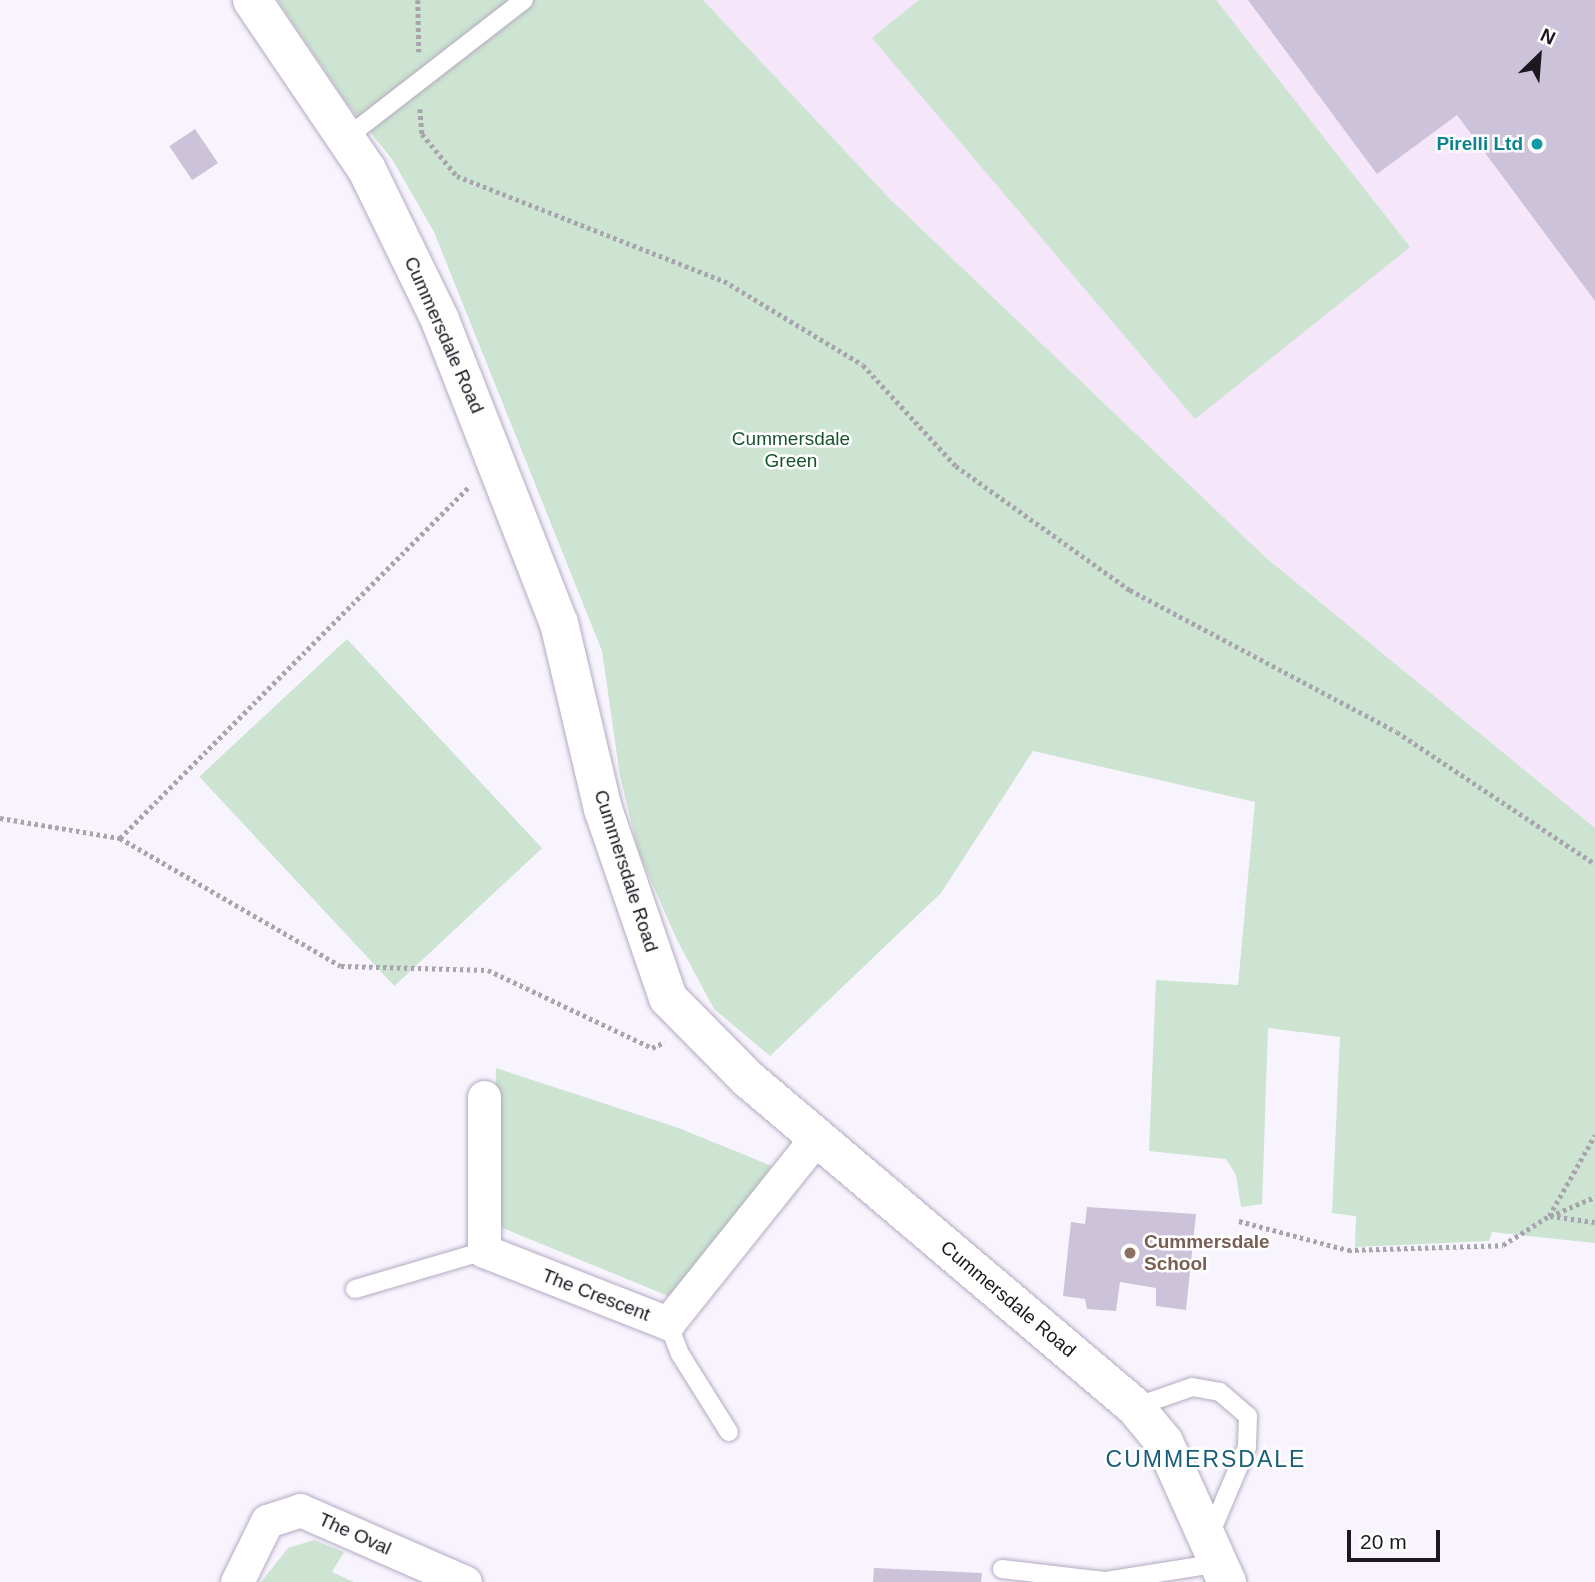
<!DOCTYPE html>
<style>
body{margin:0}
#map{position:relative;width:1595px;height:1582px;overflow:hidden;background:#f8f4fe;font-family:Helvetica,sans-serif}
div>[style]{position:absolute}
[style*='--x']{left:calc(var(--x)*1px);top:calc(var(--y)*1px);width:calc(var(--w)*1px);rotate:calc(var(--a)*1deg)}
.industrial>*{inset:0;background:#f5e6f9}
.green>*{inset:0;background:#cce4d1;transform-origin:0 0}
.building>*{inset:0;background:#ccc2d9;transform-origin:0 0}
.path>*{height:4.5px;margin-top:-2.25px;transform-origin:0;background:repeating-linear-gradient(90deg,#a8a4ae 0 3.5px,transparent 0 7px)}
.roads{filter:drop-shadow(0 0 2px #b4aac1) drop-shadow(0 0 2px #b4aac1)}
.lane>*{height:18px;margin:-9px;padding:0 9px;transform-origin:9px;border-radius:9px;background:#fff}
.street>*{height:33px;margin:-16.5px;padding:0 16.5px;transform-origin:16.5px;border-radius:16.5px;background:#fff}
.secondary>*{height:38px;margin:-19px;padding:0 19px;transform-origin:19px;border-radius:19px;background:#fff}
.dots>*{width:19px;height:19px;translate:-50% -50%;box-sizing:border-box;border:4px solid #fff;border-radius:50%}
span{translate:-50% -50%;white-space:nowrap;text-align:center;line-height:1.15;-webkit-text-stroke:5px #fff;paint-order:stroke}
.culture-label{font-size:19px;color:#0d838f;font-weight:700}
.right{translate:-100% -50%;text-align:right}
.street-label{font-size:19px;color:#1b1820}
.park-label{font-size:19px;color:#17552d}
.education-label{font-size:19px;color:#785e54;font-weight:700}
.left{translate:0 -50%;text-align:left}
.quarter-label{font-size:23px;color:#195d7a;letter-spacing:2px}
.north{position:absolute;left:1504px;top:21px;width:70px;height:70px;-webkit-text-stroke:5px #fff;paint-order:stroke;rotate:25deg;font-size:19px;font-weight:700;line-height:28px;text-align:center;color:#1b1820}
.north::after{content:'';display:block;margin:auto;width:24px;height:32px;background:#1b1820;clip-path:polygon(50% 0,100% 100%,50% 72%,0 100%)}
.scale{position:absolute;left:1347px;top:1530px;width:93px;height:32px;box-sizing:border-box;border:4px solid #1b1820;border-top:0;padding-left:9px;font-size:21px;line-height:24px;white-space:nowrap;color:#1b1820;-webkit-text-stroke:5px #fff;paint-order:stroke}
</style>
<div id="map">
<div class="industrial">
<i style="clip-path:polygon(703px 0,1595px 0,1595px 828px,1265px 557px,891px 200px)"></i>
</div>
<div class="green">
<i style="clip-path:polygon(277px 0,703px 0,891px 200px,1265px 557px,1595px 828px,1595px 1243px,1492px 1232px,1489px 1241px,1355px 1247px,1356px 1216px,1332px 1213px,1340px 1037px,1268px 1028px,1262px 1204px,1241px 1207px,1236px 1175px,1226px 1159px,1149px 1151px,1156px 980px,1238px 985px,1255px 802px,1033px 751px,941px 893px,770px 1056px,714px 1009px,677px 940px,639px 853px,620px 776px,602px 651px,434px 232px,392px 159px,348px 105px)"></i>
<i style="clip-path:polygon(919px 0,1216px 0,1410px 247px,1195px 419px,872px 38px)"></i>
<i style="left:347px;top:639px;width:286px;height:202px;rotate:47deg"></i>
<i style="clip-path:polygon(496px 1068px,676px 1127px,772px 1166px,673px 1298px,493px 1224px)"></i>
<i style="clip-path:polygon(314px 1540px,344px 1552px,332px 1572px,354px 1582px,261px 1582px,288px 1548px)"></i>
</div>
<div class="building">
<i style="clip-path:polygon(1248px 0,1595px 0,1595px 301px,1457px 115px,1377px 174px)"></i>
<i style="left:195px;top:129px;width:41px;height:31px;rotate:56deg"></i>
<i style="clip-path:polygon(1087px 1207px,1196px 1214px,1186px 1310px,1156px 1306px,1156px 1288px,1120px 1282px,1116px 1311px,1087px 1309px,1085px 1299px,1063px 1296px,1071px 1222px,1085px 1224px)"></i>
<i style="clip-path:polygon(874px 1568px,982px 1573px,981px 1582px,873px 1582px)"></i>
</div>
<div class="path">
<i style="--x:418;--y:0;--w:52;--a:88.9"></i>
<i style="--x:420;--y:109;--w:25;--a:85"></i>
<i style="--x:422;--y:134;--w:55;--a:50.2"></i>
<i style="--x:457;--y:176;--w:287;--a:21.5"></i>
<i style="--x:724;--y:281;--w:162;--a:31.1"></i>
<i style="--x:863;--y:365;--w:137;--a:47.4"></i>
<i style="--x:956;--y:466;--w:214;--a:35.5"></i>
<i style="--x:1130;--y:590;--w:302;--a:28"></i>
<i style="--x:1397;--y:732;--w:238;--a:33.7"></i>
<i style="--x:0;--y:818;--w:122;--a:9.5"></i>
<i style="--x:120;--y:838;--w:255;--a:30.1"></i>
<i style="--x:341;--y:966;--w:147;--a:1.6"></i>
<i style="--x:488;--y:970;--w:182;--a:25.4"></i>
<i style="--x:652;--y:1048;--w:14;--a:-25"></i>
<i style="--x:120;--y:838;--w:496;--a:-45.2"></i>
<i style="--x:1550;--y:1216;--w:49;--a:-22.9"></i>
<i style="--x:1550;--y:1216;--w:45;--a:7.6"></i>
<i style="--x:1239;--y:1221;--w:113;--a:14.9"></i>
<i style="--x:1348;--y:1250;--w:155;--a:-1.8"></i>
<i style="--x:1503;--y:1245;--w:54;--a:-32.2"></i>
<i style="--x:1549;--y:1216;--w:93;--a:-60.4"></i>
</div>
<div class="roads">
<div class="lane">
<i style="--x:346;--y:138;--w:225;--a:-37.8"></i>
<i style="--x:355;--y:1289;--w:134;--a:-16.4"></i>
<i style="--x:668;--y:1323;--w:33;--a:69"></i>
<i style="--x:680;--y:1354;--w:92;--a:57.9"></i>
<i style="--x:1135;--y:1407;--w:60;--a:-19.3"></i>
<i style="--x:1192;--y:1387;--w:28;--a:10"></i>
<i style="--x:1220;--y:1392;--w:37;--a:41"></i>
<i style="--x:1248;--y:1416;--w:31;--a:92"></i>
<i style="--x:1247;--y:1447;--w:98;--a:112.9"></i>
<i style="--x:1002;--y:1569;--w:105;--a:6.6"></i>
<i style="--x:1106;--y:1581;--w:115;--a:-9"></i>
</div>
<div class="street">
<i style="--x:484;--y:1097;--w:154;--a:90"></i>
<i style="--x:484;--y:1251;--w:198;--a:21.4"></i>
<i style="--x:668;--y:1323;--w:238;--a:-51.3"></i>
<i style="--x:237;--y:1582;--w:68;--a:-63.8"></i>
<i style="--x:267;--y:1521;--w:35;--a:-18"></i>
<i style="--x:300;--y:1510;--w:180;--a:23.6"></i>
</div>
<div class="secondary">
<i style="--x:252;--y:0;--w:205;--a:55.9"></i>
<i style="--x:367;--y:170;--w:167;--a:64"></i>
<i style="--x:440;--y:320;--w:326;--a:68.6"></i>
<i style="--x:559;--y:623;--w:191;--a:76.7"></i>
<i style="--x:603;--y:809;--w:200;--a:71"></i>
<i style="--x:668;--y:998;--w:114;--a:45.4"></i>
<i style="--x:748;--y:1079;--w:507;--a:40.28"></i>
<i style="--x:1135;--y:1407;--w:45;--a:50.4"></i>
<i style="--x:1164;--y:1442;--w:154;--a:65.8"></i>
</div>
</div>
<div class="dots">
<i style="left:1537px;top:144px;background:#0f9aa8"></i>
<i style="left:1130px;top:1253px;background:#8d6e63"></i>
</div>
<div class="culture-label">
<span class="right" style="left:1523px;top:144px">Pirelli Ltd</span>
</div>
<div class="street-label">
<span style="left:444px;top:335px;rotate:66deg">Cummersdale Road</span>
<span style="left:626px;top:871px;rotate:72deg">Cummersdale Road</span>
<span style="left:596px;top:1295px;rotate:21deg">The Crescent</span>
<span style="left:1008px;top:1299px;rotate:40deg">Cummersdale Road</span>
<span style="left:355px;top:1534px;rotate:24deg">The Oval</span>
</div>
<div class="park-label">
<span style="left:791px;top:450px">Cummersdale<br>Green</span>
</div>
<div class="education-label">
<span class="left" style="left:1144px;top:1253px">Cummersdale<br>School</span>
</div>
<div class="quarter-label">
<span style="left:1206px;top:1459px">CUMMERSDALE</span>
</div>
<div class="north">N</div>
<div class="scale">20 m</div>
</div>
